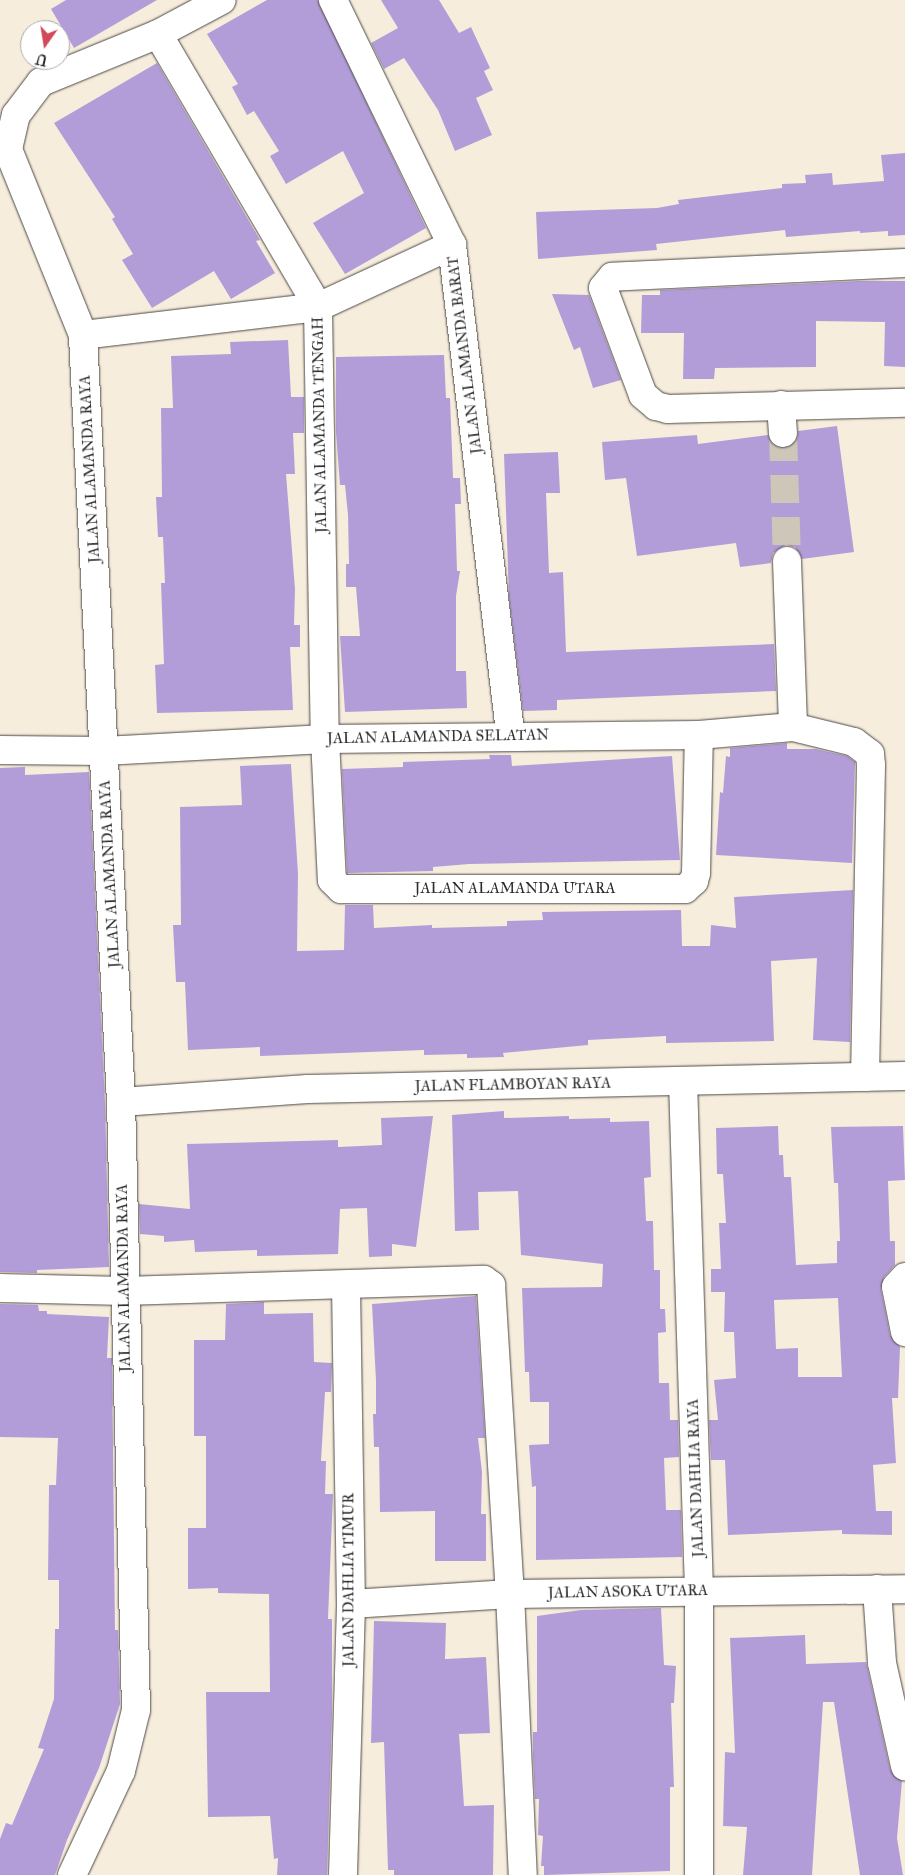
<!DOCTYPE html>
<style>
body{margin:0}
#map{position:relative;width:905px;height:1875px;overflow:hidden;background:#f7eddc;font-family:"IM FELL Great Primer",serif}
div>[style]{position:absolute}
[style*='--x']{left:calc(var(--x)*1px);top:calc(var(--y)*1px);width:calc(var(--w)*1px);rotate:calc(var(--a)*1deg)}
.building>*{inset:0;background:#b39dd8}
.minor-tunnel>*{height:28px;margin-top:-14px;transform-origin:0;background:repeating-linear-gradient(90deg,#cec6b9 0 28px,transparent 0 42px)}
.roads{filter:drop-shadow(0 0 1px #4a4846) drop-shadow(0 0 1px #4a4846)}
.minor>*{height:28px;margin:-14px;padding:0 14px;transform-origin:14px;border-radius:14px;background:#fff}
span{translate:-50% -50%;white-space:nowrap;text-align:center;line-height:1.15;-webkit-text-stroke:4px #fff;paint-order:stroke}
.street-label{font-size:15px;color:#2b2b2b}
.north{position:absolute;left:20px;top:20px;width:50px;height:50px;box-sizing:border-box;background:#fff;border:1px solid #aaa;border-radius:50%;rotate:193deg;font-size:14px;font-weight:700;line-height:20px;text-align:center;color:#2b2b2b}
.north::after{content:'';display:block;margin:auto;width:18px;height:22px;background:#d1495b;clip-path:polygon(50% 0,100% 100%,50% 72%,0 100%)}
</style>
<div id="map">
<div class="building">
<i style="clip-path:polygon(66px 0,157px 0,74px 48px,51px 9px)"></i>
<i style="clip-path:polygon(267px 0,318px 0,426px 228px,345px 274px,313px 223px,364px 193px,343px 151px,286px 184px,270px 156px,279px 151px,254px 111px,247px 115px,232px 87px,238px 84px,207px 34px)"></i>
<i style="clip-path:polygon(381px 0,439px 0,459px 33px,471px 27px,490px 68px,484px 71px,493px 90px,476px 98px,492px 135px,455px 151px,438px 110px,404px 58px,384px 69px,371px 43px,398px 28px)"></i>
<i style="clip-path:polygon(157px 63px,260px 240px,256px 241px,275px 273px,231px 299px,214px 271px,152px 308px,122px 260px,133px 254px,112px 219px,115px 217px,54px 123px)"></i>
<i style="clip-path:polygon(905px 153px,905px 235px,888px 236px,888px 231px,860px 233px,860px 231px,786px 237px,785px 230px,656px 244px,657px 250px,538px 259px,536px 212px,657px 208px,679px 204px,678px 200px,782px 188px,782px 184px,806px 183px,805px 175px,832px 173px,833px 185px,884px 181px,881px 155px)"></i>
<i style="clip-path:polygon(860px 281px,905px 281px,905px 367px,884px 366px,885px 322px,816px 321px,816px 367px,715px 368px,714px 379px,683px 379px,684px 333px,641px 333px,642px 295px,660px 295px,660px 290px)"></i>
<i style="clip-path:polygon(552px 294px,589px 295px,621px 380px,593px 388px,580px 347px,574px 350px)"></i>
<i style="clip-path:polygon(288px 340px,291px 397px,304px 397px,304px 433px,293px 433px,295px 474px,286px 474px,295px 589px,294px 625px,300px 625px,300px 647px,290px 647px,293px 710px,157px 713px,155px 665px,164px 664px,161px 583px,165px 583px,163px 537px,158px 537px,156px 497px,162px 497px,161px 408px,173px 408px,171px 356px,231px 354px,230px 342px)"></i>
<i style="clip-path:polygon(444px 355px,446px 398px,450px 398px,453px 478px,460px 478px,461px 504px,455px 504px,457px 571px,460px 571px,456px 596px,456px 671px,466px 671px,467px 708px,345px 712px,340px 636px,360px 636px,356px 587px,346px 587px,346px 564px,349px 564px,348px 515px,345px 485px,340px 485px,336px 432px,336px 357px)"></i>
<i style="clip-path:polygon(837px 426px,854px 552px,802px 559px,795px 547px,786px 545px,773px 553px,771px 563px,740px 567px,736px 543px,637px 556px,626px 478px,605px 480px,602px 442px,697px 435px,698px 444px,768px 435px,776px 447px,785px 448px,797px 440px,798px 431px)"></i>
<i style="clip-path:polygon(558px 452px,560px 493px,546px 493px,549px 573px,563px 572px,566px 652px,774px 644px,776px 691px,557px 700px,557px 710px,523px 711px,509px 597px,504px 454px)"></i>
<i style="clip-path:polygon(787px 743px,787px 749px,816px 749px,847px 756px,855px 762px,852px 863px,716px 855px,720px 792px,723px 793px,726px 756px,730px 757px,730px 748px)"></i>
<i style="clip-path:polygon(489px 755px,511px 755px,512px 766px,672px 756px,680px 860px,469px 864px,433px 867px,433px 871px,347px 873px,342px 769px,403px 767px,403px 762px,490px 759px)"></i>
<i style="clip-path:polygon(291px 764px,298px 874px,297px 951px,344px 950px,345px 905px,373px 905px,374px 928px,432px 925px,432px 928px,507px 926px,507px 921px,543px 920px,542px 912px,681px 910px,682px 946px,710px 946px,711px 925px,736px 928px,734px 897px,853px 890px,850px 1042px,813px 1040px,817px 958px,771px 961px,774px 1041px,666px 1043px,666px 1036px,588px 1040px,588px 1045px,503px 1053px,504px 1057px,467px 1058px,467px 1054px,424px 1055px,424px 1050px,260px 1056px,260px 1047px,188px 1050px,185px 982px,176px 982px,173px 925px,181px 925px,180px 807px,242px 805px,240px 766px)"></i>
<i style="clip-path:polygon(25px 767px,25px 775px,89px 772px,105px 1103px,109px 1267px,37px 1270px,37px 1273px,0 1272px,0 768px)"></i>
<i style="clip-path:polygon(504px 1111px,504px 1118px,569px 1116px,569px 1119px,610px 1118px,610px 1122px,649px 1121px,651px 1177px,644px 1178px,646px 1221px,653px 1221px,654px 1270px,660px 1270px,660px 1309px,665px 1309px,666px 1332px,658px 1333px,659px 1383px,669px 1383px,670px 1420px,678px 1420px,679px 1457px,664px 1458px,666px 1510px,681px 1510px,682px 1557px,536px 1560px,536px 1486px,532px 1487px,529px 1445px,549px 1444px,549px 1402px,530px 1402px,529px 1372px,525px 1372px,522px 1288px,602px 1287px,603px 1264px,521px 1255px,518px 1191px,478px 1192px,479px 1230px,455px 1231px,452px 1115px)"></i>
<i style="clip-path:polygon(433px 1116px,416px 1247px,392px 1244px,392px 1256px,369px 1257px,367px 1208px,340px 1209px,338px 1254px,257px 1256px,257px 1250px,195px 1252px,194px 1240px,164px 1242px,164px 1236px,140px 1234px,139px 1204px,190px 1209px,187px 1144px,338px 1140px,338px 1147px,382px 1145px,381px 1118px)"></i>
<i style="clip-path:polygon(evenodd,778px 1126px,779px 1155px,783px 1155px,784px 1177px,791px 1177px,796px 1265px,837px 1263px,837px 1241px,840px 1241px,838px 1183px,834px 1183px,831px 1127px,903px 1126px,905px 1180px,888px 1181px,890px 1241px,895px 1241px,895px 1265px,884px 1277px,881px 1290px,890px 1335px,900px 1347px,898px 1398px,892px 1398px,896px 1463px,873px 1465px,876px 1511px,892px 1511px,892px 1535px,842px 1534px,842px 1530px,728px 1535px,725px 1460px,711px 1460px,709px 1420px,718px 1420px,714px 1380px,736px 1378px,734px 1332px,724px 1332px,725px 1292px,711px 1292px,711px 1269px,721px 1269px,719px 1223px,726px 1223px,723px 1174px,717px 1174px,716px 1128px,778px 1126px,838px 1298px,842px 1377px,798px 1377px,798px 1348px,776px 1349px,774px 1300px,838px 1298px)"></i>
<i style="clip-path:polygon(476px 1296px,485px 1438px,478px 1438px,482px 1472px,481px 1514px,486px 1514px,486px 1561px,435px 1561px,435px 1511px,380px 1512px,379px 1447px,374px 1447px,373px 1414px,376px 1414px,376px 1381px,372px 1304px)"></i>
<i style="clip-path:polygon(264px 1302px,264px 1314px,313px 1313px,314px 1362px,332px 1363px,331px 1392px,325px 1392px,321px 1461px,326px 1461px,325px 1494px,333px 1494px,328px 1619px,332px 1619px,332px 1712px,327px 1875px,277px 1875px,278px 1858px,274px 1859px,270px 1816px,208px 1817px,206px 1692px,270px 1692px,269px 1594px,218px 1593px,218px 1588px,188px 1589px,188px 1528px,206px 1528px,206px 1436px,194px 1436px,194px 1340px,225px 1340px,226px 1304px)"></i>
<i style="clip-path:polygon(0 1304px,38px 1305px,39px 1311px,47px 1311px,47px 1314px,109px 1317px,107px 1358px,112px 1358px,115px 1630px,118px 1630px,120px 1704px,99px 1768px,67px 1840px,55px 1875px,0 1875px,0 1839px,6px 1823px,12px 1825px,44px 1749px,38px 1748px,54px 1699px,55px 1629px,59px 1629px,59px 1580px,48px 1580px,49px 1485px,56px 1485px,58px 1438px,0 1437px)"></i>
<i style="clip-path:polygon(661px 1608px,664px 1665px,676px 1666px,674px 1703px,671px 1703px,674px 1787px,670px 1787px,670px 1871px,544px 1875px,544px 1866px,541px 1866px,543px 1836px,538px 1835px,539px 1799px,535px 1799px,533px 1755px,533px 1732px,537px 1732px,537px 1616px,581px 1610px)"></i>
<i style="clip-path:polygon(374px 1621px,446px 1623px,445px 1659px,486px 1657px,490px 1733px,459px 1734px,464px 1806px,494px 1805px,493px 1875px,394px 1875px,394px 1870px,388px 1870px,384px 1742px,371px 1743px)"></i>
<i style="clip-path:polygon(805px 1635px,806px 1664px,866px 1662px,890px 1769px,902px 1781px,897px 1838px,903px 1875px,860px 1875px,834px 1702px,823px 1702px,812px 1875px,743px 1875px,747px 1827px,723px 1826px,725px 1752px,735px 1753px,730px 1638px)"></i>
</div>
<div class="minor-tunnel">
<i style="--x:783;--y:433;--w:128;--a:88.2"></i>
</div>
<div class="roads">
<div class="minor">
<i style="--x:333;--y:0;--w:272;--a:64.1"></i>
<i style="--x:452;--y:245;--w:493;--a:83.2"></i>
<i style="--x:158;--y:34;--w:316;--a:59.6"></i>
<i style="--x:318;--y:307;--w:432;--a:89.1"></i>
<i style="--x:325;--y:739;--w:141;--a:87.2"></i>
<i style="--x:332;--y:880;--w:13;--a:45"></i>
<i style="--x:341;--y:889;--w:344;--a:0"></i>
<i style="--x:685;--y:889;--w:12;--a:-42"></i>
<i style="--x:694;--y:881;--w:8;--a:-76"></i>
<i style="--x:696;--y:873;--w:138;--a:-88.8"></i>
<i style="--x:905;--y:263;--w:293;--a:177.3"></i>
<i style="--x:612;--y:277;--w:14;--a:129"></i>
<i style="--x:603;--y:288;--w:114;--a:69.5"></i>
<i style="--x:643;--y:395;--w:17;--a:40"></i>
<i style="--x:656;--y:406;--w:12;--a:14"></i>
<i style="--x:668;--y:409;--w:237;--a:-1.5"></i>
<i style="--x:83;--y:335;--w:237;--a:-6.8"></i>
<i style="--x:318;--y:307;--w:148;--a:-24.8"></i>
<i style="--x:781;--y:405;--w:28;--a:86"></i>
<i style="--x:787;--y:561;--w:166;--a:87.9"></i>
<i style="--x:0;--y:750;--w:104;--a:0.6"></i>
<i style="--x:104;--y:751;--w:221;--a:-3.1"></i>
<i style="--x:325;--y:739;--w:374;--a:-0.6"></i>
<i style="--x:699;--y:735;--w:94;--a:-4.9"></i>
<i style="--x:793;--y:727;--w:63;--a:13.8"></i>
<i style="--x:854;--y:742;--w:20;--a:37"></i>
<i style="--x:870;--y:754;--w:11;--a:85"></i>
<i style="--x:871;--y:765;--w:312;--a:91.1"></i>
<i style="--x:683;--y:1081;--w:508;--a:88.2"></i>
<i style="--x:699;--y:1589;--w:286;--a:90"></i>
<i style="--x:121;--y:1102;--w:187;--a:-4"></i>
<i style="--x:308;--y:1089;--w:597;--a:-1.25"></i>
<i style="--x:905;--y:1277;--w:13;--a:132"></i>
<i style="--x:896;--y:1287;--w:46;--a:78.7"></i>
<i style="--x:0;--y:1288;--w:124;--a:1.4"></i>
<i style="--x:124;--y:1291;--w:360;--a:-1.8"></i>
<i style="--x:484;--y:1280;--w:9;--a:36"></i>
<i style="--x:491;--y:1285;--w:310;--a:86.5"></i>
<i style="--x:510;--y:1594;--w:281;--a:87.4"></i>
<i style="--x:877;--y:1589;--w:74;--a:86.1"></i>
<i style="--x:882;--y:1663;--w:106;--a:77.4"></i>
<i style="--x:351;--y:1604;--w:159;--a:-3.6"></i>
<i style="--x:510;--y:1594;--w:395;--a:-0.7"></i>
<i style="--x:72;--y:1875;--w:115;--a:-64.8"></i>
<i style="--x:121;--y:1771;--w:63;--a:-76.2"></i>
<i style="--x:136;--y:1710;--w:608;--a:-91.41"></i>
<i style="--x:121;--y:1102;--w:768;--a:-92.84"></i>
<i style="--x:83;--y:335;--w:201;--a:-112"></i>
<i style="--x:8;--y:149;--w:35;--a:-77"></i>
<i style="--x:16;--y:115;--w:41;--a:-52.9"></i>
<i style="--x:41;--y:82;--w:126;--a:-22.3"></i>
<i style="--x:158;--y:34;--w:72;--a:-28"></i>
<i style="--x:343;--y:1875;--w:271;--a:-88.3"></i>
<i style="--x:351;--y:1604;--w:319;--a:-90.9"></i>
</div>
</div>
<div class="street-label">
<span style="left:465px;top:355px;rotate:-97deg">JALAN ALAMANDA BARAT</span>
<span style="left:320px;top:425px;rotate:-91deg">JALAN ALAMANDA TENGAH</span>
<span style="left:90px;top:469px;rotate:-93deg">JALAN ALAMANDA RAYA</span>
<span style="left:438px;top:737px;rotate:-1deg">JALAN ALAMANDA SELATAN</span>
<span style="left:110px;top:874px;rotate:-93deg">JALAN ALAMANDA RAYA</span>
<span style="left:515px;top:889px">JALAN ALAMANDA UTARA</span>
<span style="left:513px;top:1085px;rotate:-1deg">JALAN FLAMBOYAN RAYA</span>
<span style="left:124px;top:1278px;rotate:-91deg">JALAN ALAMANDA RAYA</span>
<span style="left:696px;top:1478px;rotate:-92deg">JALAN DAHLIA RAYA</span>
<span style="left:349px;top:1580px;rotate:-90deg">JALAN DAHLIA TIMUR</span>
<span style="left:628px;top:1592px;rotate:-1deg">JALAN ASOKA UTARA</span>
</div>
<div class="north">U</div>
</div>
